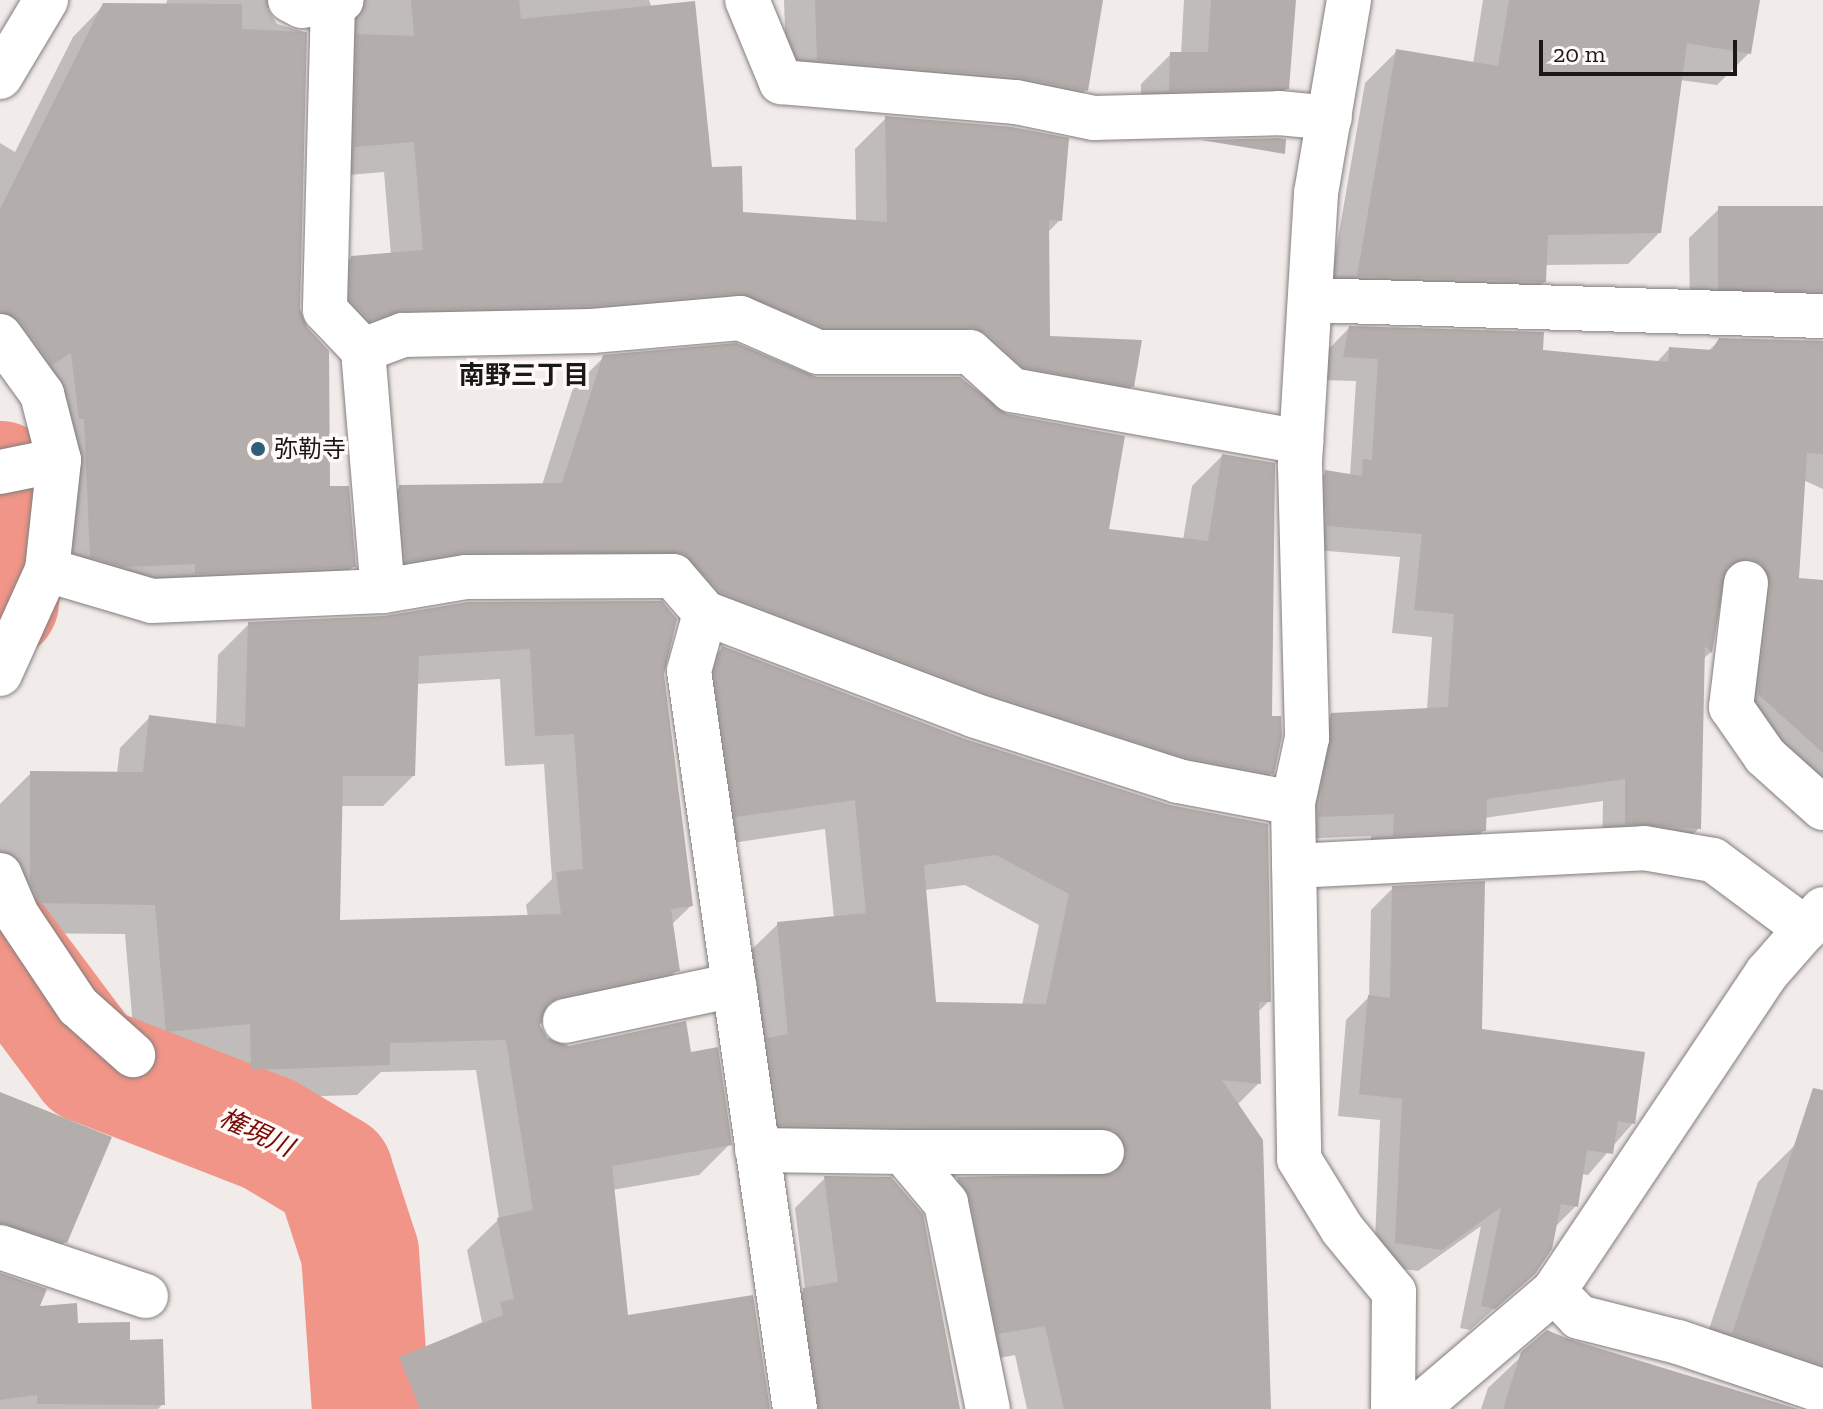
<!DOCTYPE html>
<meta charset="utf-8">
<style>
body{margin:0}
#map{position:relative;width:1823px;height:1409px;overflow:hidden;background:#f1ebea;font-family:"Zilla Slab","Noto Sans JP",serif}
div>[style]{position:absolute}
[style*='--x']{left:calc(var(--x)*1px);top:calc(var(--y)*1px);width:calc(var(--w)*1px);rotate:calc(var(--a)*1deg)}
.shadow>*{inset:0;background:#0003}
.river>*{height:118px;margin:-59px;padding:0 59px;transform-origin:59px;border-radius:59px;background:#f09587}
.building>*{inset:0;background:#b3adac;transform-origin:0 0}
.roads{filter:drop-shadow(0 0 2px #837e7d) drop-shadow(0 0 2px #837e7d)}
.minor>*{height:44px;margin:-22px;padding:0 22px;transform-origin:22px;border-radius:22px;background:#fff}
.dots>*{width:22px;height:22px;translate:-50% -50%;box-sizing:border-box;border:4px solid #fff9f8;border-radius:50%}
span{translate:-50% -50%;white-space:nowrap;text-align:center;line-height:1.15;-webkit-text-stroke:7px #fff9f8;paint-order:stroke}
.poi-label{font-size:24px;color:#1b1918}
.left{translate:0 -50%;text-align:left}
.neighbourhood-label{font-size:26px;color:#1b1918;font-weight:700}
.water-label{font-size:26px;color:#790b06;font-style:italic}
.scale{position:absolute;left:1539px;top:40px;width:198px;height:36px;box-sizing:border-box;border:4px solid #1b1918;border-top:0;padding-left:10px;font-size:24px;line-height:28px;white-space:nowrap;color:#1b1918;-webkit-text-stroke:6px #fff9f8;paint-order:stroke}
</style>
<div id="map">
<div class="shadow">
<i style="clip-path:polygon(167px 0,649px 0,710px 169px,741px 214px,856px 222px,855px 149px,886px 118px,1060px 220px,1047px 233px,1048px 338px,1132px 386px,1101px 417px,956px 364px,707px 323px,370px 340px,321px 288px,352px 257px,391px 255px,384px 172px,324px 177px,327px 52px,307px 5px,267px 8px,277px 24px,305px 32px,298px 310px,328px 488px,354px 566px,323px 597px,60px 587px,41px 382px,0 367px,0 143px,15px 152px,73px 37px,104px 5px,166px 5px)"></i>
<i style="clip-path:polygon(784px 0,1101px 0,1086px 90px,1056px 121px,787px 90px)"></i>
<i style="clip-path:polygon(1184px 0,1294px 0,1288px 88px,1258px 118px,1141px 120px,1141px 84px,1171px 54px,1181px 54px)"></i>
<i style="clip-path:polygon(1483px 0,1751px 0,1749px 53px,1717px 85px,1680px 80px,1660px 232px,1628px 264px,1545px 265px,1544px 282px,1512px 313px,1326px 308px,1365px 83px,1397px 51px,1473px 64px)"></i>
<i style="clip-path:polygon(1823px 208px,1823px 317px,1690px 317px,1689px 238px,1719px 209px)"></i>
<i style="clip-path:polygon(1349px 328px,1656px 363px,1669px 349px,1707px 352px,1720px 340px,1823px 341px,1823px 489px,1803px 480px,1795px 598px,1823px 624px,1823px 797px,1735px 717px,1739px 586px,1724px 580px,1711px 652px,1702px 660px,1699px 828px,1676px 852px,1602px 847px,1603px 801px,1484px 818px,1484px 830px,1461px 854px,1371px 858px,1371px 836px,1296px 839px,1309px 738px,1332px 715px,1427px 710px,1432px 637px,1392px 633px,1400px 557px,1304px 549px,1303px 495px,1326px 472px,1350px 476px,1356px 381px,1321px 380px,1326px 352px)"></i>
<i style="clip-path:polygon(604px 357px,1107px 531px,1183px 540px,1192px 486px,1222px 456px,1270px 718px,1272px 773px,1241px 804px,652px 583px,376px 591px,369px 518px,400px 487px,542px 485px,573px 388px)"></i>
<i style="clip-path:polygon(evenodd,384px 618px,662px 674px,691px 906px,671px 925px,677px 970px,647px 1001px,538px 1024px,546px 1040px,569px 1048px,689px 1054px,730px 1144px,699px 1175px,612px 1190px,626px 1317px,768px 1409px,378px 1409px,370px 1389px,400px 1359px,482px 1322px,467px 1250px,499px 1219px,476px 1070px,381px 1072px,357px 1095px,221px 1099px,220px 1053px,136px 1062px,125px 934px,9px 933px,0 913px,0 804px,31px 773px,117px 774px,120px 748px,150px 717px,216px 726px,218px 655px,249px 624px,384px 618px,500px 679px,505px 766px,544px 764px,552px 879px,526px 905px,528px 917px,338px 922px,340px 806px,383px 806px,413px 776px,416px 684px,500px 679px)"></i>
<i style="clip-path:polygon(evenodd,722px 648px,1269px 1001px,1257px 1013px,1259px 1083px,1237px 1105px,1269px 1409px,1027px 1409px,1015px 1355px,968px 1364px,928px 1209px,958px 1179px,1094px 1179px,1094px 1171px,749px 1155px,747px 954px,778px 924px,834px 918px,825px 829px,705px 847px,692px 679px,722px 648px,965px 885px,1039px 925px,1022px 1005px,935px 1004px,925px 890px,965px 885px)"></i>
<i style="clip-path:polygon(1393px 888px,1480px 1031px,1633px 1123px,1588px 1175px,1581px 1174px,1576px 1206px,1555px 1227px,1534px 1273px,1470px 1330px,1460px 1328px,1481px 1226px,1418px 1271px,1374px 1265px,1380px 1120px,1338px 1116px,1346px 1020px,1369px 997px,1371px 910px)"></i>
<i style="clip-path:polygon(0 1095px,65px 1242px,43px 1264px,0 1249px)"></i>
<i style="clip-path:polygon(1796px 1144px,1823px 1153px,1823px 1370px,1789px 1404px,1729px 1383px,1728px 1372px,1696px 1368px,1758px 1182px)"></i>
<i style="clip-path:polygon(825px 1178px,958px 1409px,786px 1409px,773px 1320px,805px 1289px,795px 1208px)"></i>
<i style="clip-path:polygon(0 1273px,44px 1290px,37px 1308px,128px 1342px,163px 1404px,158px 1409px,0 1409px)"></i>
<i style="clip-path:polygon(1547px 1332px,1735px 1390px,1731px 1409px,1481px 1409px,1488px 1388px)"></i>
</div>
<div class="river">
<i style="--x:0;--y:480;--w:23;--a:70"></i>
<i style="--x:8;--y:502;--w:100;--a:94.6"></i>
<i style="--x:0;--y:945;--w:149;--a:53.2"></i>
<i style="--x:89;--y:1064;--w:193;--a:21.3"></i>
<i style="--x:269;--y:1134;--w:76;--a:31"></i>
<i style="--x:334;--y:1173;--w:84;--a:72"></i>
<i style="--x:360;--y:1253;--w:156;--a:86"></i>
</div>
<div class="building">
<i style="clip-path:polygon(411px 0,519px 0,521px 19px,695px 1px,712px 167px,742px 166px,743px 212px,887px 222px,885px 116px,1012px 127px,1069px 138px,1062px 221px,1049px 220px,1050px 336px,1142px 340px,1134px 387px,1023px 367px,987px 333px,971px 327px,823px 327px,739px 293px,591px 306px,402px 310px,370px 321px,350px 300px,351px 256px,423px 250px,414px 142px,354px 147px,357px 34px,414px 36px)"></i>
<i style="clip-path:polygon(815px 0,1103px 0,1088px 91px,1018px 77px,817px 60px)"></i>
<i style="clip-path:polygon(1211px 0,1296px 0,1289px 89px,1169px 91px,1170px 52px,1208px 52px)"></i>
<i style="clip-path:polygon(1509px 0,1760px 0,1751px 54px,1687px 43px,1661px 233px,1548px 235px,1546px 282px,1357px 276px,1396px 49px,1498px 66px)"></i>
<i style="clip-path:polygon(103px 3px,242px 4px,242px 29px,307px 32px,300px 309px,307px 327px,329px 351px,330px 486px,349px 486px,356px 567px,195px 574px,195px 564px,124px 567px,90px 557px,84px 419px,79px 419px,71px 353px,52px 365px,20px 321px,0 311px,0 209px)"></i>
<i style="clip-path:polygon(1286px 139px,1285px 154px,1201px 140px,1278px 138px)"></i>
<i style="left:1823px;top:206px;width:85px;height:105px;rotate:90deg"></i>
<i style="clip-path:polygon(1349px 326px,1544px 332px,1543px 350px,1668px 362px,1669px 347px,1712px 350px,1719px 338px,1823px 341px,1823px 454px,1807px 453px,1799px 578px,1823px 580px,1823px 753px,1758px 694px,1771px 585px,1762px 564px,1748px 558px,1726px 569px,1712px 653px,1705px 646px,1701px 829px,1625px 824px,1625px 779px,1487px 799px,1486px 831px,1393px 836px,1394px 814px,1318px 817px,1331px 713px,1448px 707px,1454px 614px,1414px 610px,1422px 534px,1327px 526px,1325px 470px,1362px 476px,1363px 459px,1372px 460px,1378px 359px,1343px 357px)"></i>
<i style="clip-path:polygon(736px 343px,817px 377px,960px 377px,1007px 414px,1125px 436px,1109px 529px,1208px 541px,1222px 454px,1275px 463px,1272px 716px,1281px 716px,1282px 736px,1274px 774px,1184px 757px,981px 691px,720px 592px,683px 553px,466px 552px,406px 562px,399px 485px,562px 483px,603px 355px)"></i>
<i style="clip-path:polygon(evenodd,662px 601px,677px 619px,664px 674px,693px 906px,671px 909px,680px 971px,559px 997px,548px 1003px,540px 1025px,547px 1038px,569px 1046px,686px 1021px,691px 1052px,718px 1047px,732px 1145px,612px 1166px,628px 1315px,753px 1295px,770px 1409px,420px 1409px,399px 1357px,503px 1315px,500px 1302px,514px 1299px,497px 1218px,533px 1210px,506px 1040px,390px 1043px,390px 1065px,251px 1070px,250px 1024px,166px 1032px,155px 905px,39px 903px,30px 881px,30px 771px,143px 772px,149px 715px,245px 727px,248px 622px,384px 616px,468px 602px,662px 601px,530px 649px,535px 736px,574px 734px,583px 869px,556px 872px,561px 914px,340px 920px,343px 776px,415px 776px,419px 656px,530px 649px)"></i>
<i style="clip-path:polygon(evenodd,722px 646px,965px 739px,1170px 805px,1268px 824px,1271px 1002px,1259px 1002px,1261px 1084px,1222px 1080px,1263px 1140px,1271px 1409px,1064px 1409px,1045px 1326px,998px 1334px,970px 1198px,957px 1177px,1114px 1174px,1127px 1153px,1114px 1130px,780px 1125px,767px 1038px,788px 1034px,777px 922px,866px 913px,855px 800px,735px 817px,714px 673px,722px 646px,996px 855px,1069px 894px,1046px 1004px,936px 1002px,924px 865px,996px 855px)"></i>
<i style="clip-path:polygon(1485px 881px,1482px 1029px,1645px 1052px,1635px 1124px,1618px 1121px,1613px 1154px,1587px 1150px,1578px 1207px,1561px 1204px,1552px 1249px,1535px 1274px,1495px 1309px,1481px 1306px,1501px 1207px,1442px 1250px,1395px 1243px,1402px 1099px,1359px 1094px,1368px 995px,1390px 998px,1392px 886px)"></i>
<i style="clip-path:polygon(1813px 1088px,1823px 1090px,1823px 1365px,1732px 1334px)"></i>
<i style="clip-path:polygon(0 1092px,112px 1137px,67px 1243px,0 1223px)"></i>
<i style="clip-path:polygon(824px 1176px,891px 1177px,923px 1214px,960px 1409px,819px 1409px,803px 1288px,838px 1282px)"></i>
<i style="clip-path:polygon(0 1273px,47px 1289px,40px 1306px,77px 1303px,78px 1323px,130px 1322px,130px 1340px,163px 1339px,165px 1405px,37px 1404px,37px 1395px,0 1400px)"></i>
<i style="clip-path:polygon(1547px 1330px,1573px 1341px,1798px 1409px,1503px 1409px,1521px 1352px)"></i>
</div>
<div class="roads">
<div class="minor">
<i style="--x:290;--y:0;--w:13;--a:27"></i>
<i style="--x:302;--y:6;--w:40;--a:-8.5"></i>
<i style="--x:747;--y:0;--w:89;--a:67.5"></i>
<i style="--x:781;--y:82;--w:236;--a:4.9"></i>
<i style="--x:1016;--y:102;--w:80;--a:11.6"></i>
<i style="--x:1094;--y:118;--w:185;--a:-1.5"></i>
<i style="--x:1279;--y:113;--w:51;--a:5.6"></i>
<i style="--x:1349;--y:0;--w:196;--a:99.7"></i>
<i style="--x:1316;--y:193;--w:273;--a:93.4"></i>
<i style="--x:1300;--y:466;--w:272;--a:88.5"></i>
<i style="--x:1307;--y:738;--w:66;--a:102.2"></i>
<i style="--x:1293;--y:803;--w:356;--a:89"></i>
<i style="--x:1299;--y:1159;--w:82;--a:58.4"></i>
<i style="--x:1342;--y:1229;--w:82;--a:50.5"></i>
<i style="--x:1394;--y:1292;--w:117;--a:90.5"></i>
<i style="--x:333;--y:1;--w:309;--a:91.5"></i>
<i style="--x:325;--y:310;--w:55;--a:46.5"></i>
<i style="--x:363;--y:350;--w:242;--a:85.3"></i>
<i style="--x:0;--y:77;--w:90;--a:-59.1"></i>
<i style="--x:1310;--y:300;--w:513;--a:1.79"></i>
<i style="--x:0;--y:336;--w:72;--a:54.1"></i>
<i style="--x:42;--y:394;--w:68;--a:75.6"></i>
<i style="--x:59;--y:460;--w:111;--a:96.2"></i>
<i style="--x:47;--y:570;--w:109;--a:16.4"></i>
<i style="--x:152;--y:601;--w:231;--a:-2.5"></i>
<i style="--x:383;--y:591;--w:84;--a:-9.6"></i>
<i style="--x:466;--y:577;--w:207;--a:-0.3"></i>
<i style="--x:673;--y:576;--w:49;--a:49.1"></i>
<i style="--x:705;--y:613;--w:287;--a:20.8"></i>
<i style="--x:973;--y:715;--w:215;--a:17.8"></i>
<i style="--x:1178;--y:781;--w:117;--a:10.8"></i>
<i style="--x:363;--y:350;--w:43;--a:-20.6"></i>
<i style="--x:403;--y:335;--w:189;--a:-1.2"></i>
<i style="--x:592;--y:331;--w:149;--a:-5"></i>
<i style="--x:740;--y:318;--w:85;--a:23.6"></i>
<i style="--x:818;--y:352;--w:152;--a:0"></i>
<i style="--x:970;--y:352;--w:57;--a:42.1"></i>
<i style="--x:1012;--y:390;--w:294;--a:10.2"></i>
<i style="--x:0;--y:472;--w:60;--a:-11.5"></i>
<i style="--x:1746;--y:583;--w:125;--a:96.9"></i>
<i style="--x:1731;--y:707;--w:60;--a:55.2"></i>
<i style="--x:1765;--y:756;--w:78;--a:41.9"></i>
<i style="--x:705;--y:613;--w:60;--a:105.4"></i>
<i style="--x:689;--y:671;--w:746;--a:81.83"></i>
<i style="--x:0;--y:674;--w:114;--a:-65.7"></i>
<i style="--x:1294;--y:866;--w:350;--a:-2.9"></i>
<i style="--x:1644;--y:848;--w:70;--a:9.9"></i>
<i style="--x:1713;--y:860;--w:116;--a:36.6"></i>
<i style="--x:0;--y:875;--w:43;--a:67"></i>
<i style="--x:17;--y:915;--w:110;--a:56.2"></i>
<i style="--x:78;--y:1006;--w:74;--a:41.7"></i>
<i style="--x:565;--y:1021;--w:173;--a:-12"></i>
<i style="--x:757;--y:1150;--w:146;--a:0.8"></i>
<i style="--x:903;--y:1152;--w:67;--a:49.9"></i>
<i style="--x:946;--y:1203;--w:210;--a:78.5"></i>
<i style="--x:903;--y:1152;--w:199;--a:0"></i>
<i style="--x:0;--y:1247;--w:154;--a:18.6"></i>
<i style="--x:1554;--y:1291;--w:36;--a:46"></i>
<i style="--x:1579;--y:1317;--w:102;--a:14.2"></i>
<i style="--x:1678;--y:1342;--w:153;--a:18.7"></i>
<i style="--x:1416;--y:1409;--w:182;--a:-40.5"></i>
<i style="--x:1554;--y:1291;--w:383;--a:-56.2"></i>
<i style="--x:1767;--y:973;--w:85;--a:-48.8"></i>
</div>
</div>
<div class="dots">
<i style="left:258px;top:449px;background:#2f5e7d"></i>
</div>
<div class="poi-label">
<span class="left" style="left:274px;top:449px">弥勒寺</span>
</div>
<div class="neighbourhood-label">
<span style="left:524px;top:376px">南野三丁目</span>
</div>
<div class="water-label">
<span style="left:256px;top:1133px;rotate:25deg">権現川</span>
</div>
<div class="scale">20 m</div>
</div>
